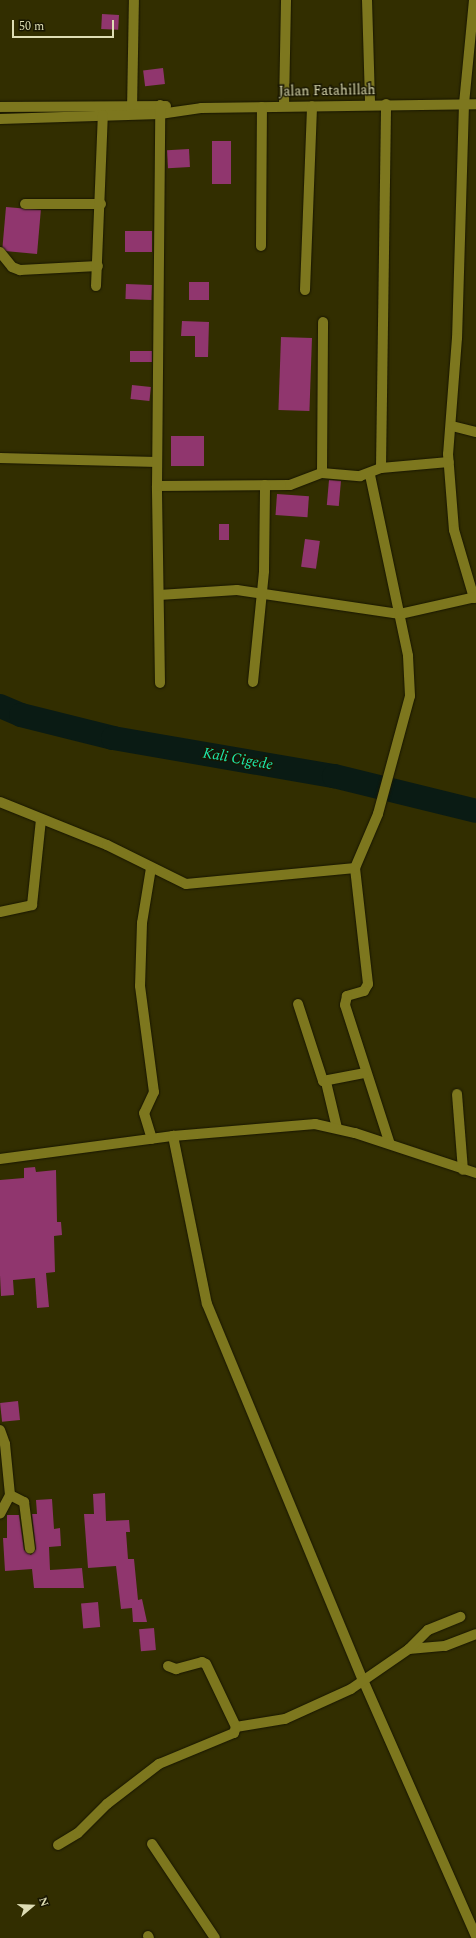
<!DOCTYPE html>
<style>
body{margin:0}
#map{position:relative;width:476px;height:1938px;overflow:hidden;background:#322e00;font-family:Spectral,serif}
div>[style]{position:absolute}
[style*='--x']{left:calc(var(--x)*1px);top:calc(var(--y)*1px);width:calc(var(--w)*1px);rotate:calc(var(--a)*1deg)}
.river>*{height:24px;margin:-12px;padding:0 12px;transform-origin:12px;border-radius:12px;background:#0a1b14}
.building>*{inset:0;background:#90366e;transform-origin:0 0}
.roads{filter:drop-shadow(0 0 1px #181600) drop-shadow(0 0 1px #181600)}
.minor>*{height:10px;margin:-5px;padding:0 5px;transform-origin:5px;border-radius:5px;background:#7d771e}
span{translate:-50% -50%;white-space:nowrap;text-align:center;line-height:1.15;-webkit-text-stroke:3px #181600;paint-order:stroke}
.street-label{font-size:14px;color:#deddb4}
.water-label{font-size:15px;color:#1de7ab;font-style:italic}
.north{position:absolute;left:12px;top:1886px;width:40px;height:40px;-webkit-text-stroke:3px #181600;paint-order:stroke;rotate:71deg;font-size:11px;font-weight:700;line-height:16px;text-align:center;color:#deddb4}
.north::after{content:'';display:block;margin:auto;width:14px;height:18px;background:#deddb4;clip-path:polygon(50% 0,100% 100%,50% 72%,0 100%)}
.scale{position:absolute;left:12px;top:20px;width:102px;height:18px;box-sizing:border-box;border:2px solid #deddb4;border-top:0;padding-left:5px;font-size:12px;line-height:14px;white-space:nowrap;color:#deddb4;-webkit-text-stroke:3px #181600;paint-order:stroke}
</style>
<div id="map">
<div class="river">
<i style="--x:0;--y:706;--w:23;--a:23"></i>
<i style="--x:21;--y:715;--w:95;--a:14"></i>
<i style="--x:113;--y:738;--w:224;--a:9.8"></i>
<i style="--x:334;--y:776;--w:146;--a:13.8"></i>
</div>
<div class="building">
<i style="left:102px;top:14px;width:17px;height:15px;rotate:3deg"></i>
<i style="left:163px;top:68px;width:16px;height:20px;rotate:83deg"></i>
<i style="left:212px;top:141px;width:19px;height:43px"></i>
<i style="left:189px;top:149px;width:18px;height:22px;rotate:87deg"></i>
<i style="left:6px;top:207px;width:35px;height:44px;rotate:5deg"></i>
<i style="left:152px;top:231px;width:21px;height:27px;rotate:90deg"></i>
<i style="left:189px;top:282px;width:20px;height:18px"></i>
<i style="left:126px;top:284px;width:26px;height:15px;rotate:2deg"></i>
<i style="clip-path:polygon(182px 321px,209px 322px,208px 357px,195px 357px,195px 336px,181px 336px)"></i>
<i style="left:281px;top:337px;width:31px;height:73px;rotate:2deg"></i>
<i style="left:130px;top:351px;width:22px;height:11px"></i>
<i style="left:132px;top:385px;width:19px;height:14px;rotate:6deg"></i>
<i style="left:171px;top:436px;width:33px;height:30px"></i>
<i style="left:329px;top:480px;width:12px;height:25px;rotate:5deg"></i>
<i style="left:277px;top:494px;width:32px;height:21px;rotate:4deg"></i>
<i style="left:219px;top:524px;width:10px;height:16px"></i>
<i style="left:305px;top:539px;width:15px;height:28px;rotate:8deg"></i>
<i style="clip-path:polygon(35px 1167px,36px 1172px,56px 1170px,57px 1222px,61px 1222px,62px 1235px,54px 1236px,55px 1272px,46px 1273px,49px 1307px,37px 1308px,35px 1278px,13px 1280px,14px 1295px,1px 1296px,0 1275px,0 1180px,24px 1178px,24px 1168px)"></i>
<i style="left:18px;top:1401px;width:19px;height:18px;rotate:84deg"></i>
<i style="clip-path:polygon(105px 1493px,106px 1521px,129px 1520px,130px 1532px,126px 1532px,128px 1559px,134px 1559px,138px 1600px,142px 1599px,147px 1622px,133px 1622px,132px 1608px,121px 1609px,116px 1566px,88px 1568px,84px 1514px,94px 1514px,93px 1494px)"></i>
<i style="clip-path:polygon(52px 1499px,54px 1529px,60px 1528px,61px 1546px,49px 1547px,50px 1570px,82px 1568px,84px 1588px,34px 1588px,32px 1569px,5px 1571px,3px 1538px,7px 1538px,7px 1515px,19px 1515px,24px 1550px,31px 1555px,36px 1549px,32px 1514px,37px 1514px,36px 1500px)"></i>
<i style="left:98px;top:1602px;width:25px;height:17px;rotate:85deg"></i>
<i style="left:154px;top:1628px;width:22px;height:15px;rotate:85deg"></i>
</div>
<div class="roads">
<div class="minor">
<i style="--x:367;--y:0;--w:104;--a:88.3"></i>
<i style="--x:474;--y:0;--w:104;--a:95.5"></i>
<i style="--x:464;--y:104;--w:234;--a:91.7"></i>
<i style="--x:457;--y:338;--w:116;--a:94.4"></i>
<i style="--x:448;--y:454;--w:76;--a:85.5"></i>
<i style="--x:454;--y:530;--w:71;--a:73.6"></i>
<i style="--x:284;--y:106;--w:106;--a:-88.9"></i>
<i style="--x:0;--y:107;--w:166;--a:-0.3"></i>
<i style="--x:132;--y:110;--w:110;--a:-89"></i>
<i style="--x:0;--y:119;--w:160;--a:-1.8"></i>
<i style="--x:160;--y:114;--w:41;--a:-8.3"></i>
<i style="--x:201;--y:108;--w:275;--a:-0.8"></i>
<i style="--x:25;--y:204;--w:76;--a:0"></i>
<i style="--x:261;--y:246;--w:139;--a:-89.6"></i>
<i style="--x:0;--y:252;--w:19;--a:51"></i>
<i style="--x:12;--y:267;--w:9;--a:21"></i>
<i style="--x:20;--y:270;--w:78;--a:-2.9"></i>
<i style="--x:96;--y:286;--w:171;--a:-87.7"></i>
<i style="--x:305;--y:290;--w:184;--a:-87.8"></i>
<i style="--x:452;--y:426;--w:25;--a:14"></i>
<i style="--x:0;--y:458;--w:157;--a:1.5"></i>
<i style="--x:381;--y:468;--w:68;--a:-5"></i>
<i style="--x:322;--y:473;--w:151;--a:-89.6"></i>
<i style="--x:370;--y:475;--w:185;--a:78.1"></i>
<i style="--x:408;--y:656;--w:40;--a:87.1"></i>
<i style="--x:410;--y:696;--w:122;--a:105.2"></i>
<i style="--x:378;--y:814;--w:59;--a:113.1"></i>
<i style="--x:355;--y:868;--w:117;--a:83.6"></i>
<i style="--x:368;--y:984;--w:8;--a:120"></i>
<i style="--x:364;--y:991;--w:18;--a:164"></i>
<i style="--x:347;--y:996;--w:9;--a:103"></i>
<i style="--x:345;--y:1005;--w:146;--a:72.1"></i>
<i style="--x:157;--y:486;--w:133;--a:-0.4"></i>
<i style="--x:290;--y:485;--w:34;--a:-21"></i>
<i style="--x:322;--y:473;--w:38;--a:5"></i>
<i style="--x:360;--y:476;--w:22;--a:-21"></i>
<i style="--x:381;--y:468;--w:364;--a:-89.2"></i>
<i style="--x:159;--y:595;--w:78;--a:-3.7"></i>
<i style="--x:237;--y:590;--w:165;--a:8.4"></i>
<i style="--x:400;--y:614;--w:78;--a:-12.6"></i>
<i style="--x:253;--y:682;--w:112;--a:-84.3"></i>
<i style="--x:264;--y:571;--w:86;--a:-89.3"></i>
<i style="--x:160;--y:683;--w:197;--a:-90.9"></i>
<i style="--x:157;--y:486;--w:381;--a:-89.5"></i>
<i style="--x:0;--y:802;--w:115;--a:21.9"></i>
<i style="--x:107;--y:845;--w:88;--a:26.3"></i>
<i style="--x:186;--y:884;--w:170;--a:-5.4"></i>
<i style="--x:151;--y:868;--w:56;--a:99.3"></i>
<i style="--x:142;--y:923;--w:63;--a:91.8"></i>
<i style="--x:140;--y:986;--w:107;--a:82.5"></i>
<i style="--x:154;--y:1092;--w:23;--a:115"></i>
<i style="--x:144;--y:1113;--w:27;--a:73"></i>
<i style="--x:0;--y:912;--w:33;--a:-12"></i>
<i style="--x:32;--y:905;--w:86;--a:-84"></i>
<i style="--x:298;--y:1004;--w:81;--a:72"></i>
<i style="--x:323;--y:1081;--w:43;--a:-10.8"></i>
<i style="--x:326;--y:1082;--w:47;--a:76.6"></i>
<i style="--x:457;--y:1094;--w:76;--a:85.5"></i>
<i style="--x:173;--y:1136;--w:171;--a:78.6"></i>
<i style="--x:207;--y:1304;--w:407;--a:67.5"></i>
<i style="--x:363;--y:1680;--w:280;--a:66.2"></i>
<i style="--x:0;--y:1159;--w:175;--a:-7.6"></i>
<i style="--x:173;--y:1136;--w:143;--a:-4.8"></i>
<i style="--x:315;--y:1124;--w:41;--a:12.7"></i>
<i style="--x:355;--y:1133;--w:127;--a:18.3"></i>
<i style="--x:0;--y:1430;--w:15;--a:70"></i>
<i style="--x:5;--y:1444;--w:51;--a:84.4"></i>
<i style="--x:10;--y:1495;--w:21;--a:118"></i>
<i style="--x:10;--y:1495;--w:16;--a:27"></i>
<i style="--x:24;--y:1502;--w:47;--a:82.7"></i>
<i style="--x:409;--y:1649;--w:36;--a:-5"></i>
<i style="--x:445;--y:1646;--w:33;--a:-21"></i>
<i style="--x:168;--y:1666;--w:9;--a:21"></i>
<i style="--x:176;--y:1669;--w:27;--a:-15"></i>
<i style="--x:202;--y:1662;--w:4;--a:27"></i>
<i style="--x:206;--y:1664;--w:70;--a:64.5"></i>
<i style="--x:236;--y:1727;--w:50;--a:-9.3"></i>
<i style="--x:285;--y:1719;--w:72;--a:-24.4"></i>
<i style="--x:351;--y:1689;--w:70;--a:-34.6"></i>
<i style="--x:409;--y:1649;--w:27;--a:-45"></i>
<i style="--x:428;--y:1630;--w:35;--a:-22"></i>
<i style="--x:152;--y:1844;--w:113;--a:56.2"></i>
<i style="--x:58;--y:1845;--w:23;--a:-31"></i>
<i style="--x:78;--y:1833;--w:41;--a:-45"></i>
<i style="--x:107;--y:1804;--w:66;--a:-37.6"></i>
<i style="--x:159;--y:1764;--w:81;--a:-22.5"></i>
<i style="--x:234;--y:1733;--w:6;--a:-72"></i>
<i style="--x:148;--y:1936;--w:2;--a:63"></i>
</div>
</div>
<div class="street-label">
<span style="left:327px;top:91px;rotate:-1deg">Jalan Fatahillah</span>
</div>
<div class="water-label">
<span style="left:238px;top:759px;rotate:10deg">Kali Cigede</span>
</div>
<div class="north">N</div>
<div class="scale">50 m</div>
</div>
